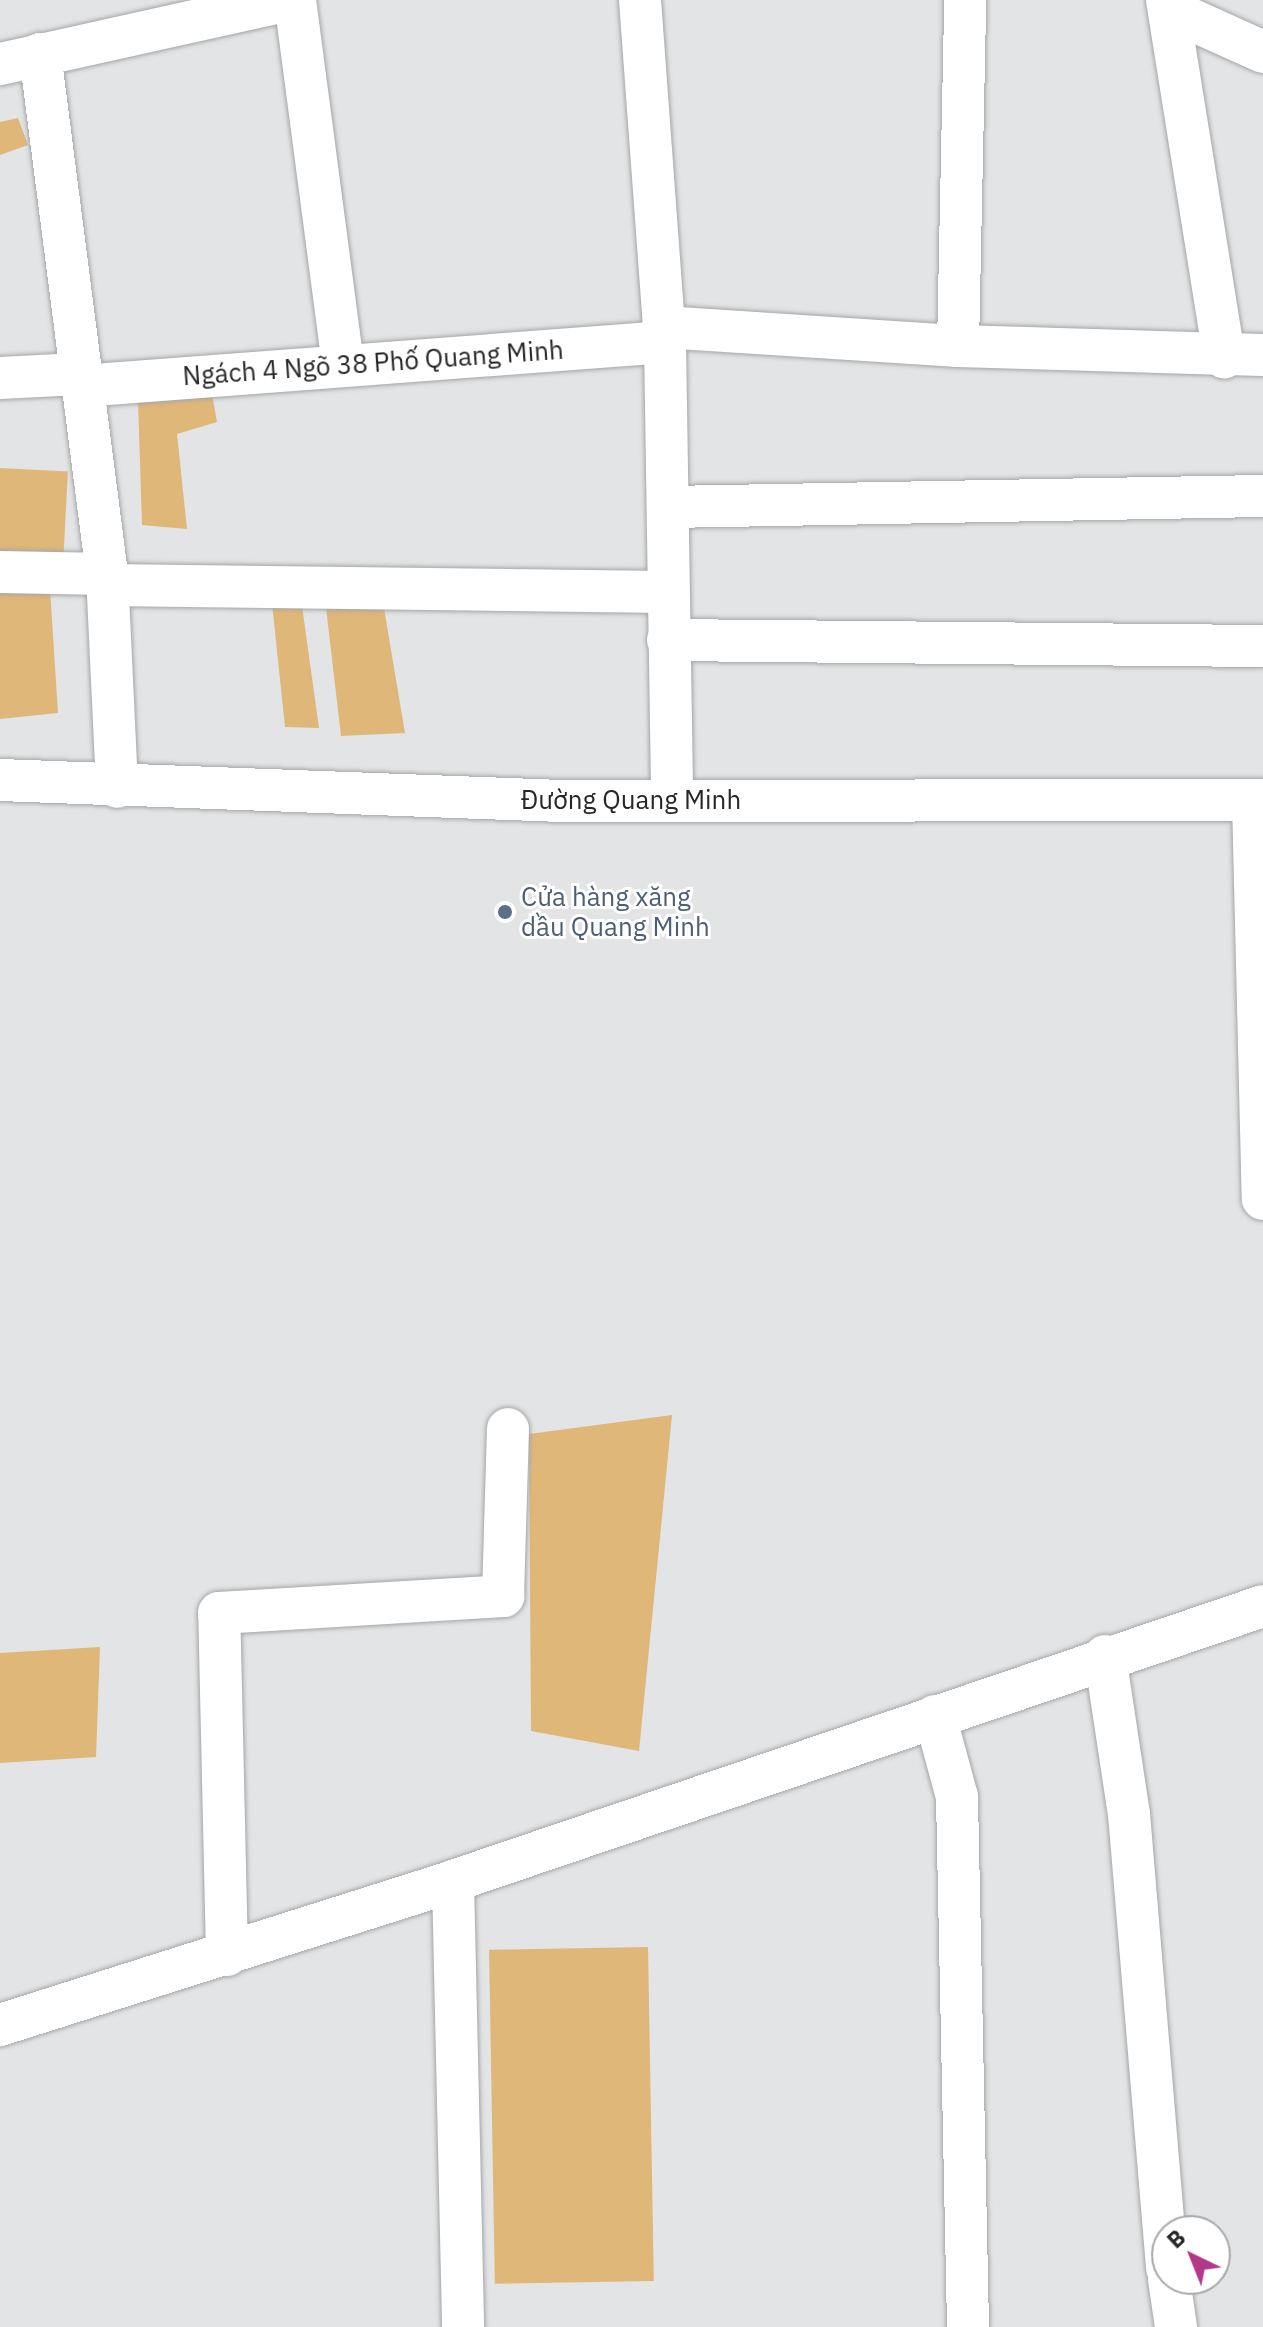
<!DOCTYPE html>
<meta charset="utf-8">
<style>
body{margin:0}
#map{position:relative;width:1263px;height:2327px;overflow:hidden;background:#e3e4e6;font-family:"IBM Plex Sans",sans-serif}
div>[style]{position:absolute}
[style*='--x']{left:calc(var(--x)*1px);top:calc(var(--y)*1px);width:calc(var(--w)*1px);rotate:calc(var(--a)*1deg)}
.building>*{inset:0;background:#dfb779;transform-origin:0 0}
.roads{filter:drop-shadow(0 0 2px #a4a6a7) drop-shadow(0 0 2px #a4a6a7)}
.minor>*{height:42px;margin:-21px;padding:0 21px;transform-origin:21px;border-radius:21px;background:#fff}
.dots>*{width:22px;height:22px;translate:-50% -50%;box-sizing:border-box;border:4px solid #fff;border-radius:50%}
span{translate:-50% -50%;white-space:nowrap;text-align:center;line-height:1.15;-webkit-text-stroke:6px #fff;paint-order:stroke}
.street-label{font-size:26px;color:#272728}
.service-label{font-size:26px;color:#4e5e75}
.left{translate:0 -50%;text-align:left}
.north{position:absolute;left:1151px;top:2215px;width:80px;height:80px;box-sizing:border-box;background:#fff;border:2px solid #a9a9a9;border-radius:50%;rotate:317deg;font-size:22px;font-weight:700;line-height:32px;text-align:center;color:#272728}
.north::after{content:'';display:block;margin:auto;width:28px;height:36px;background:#b43889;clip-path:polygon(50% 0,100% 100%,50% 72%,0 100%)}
</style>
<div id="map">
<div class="building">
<i style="clip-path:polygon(18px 118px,28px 145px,0 155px,0 122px)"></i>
<i style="clip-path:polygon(211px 389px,217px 422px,177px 434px,187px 529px,142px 525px,138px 401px)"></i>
<i style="left:0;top:468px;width:68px;height:104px;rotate:3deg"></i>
<i style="clip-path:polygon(0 586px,50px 589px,58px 713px,0 719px)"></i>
<i style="clip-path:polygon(325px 599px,384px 608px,405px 733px,341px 736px)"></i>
<i style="clip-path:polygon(272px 603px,302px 606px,319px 728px,285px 727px)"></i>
<i style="clip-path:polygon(672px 1415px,639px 1751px,531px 1731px,529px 1434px)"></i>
<i style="clip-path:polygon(100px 1647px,96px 1757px,0 1763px,0 1653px)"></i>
<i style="left:648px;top:1947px;width:334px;height:159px;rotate:89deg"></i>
</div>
<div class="roads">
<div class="minor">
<i style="--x:295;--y:0;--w:367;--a:82.5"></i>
<i style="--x:640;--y:0;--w:343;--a:85.8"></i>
<i style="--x:665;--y:342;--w:459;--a:89.1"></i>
<i style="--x:1167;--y:0;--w:362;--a:80.9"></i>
<i style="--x:1170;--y:10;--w:102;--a:24.3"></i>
<i style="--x:40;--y:54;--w:524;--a:82.66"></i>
<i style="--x:107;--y:574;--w:213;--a:87.3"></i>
<i style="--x:0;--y:64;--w:296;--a:-12.5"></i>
<i style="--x:663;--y:327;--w:296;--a:3.7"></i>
<i style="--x:958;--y:346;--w:305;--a:1.7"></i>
<i style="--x:958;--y:346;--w:346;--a:-88.8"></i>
<i style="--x:0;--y:378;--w:79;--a:-2.9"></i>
<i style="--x:81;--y:386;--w:586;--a:-4.31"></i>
<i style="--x:668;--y:507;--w:595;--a:-1.06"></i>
<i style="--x:0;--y:572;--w:107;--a:1.1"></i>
<i style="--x:107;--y:585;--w:560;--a:0.72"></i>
<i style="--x:668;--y:640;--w:595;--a:0.58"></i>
<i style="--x:0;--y:780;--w:561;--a:2.14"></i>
<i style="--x:561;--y:801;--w:702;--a:-0.08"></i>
<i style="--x:1253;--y:800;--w:399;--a:88.6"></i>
<i style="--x:1105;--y:1656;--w:160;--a:81.4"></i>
<i style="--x:1129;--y:1814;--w:456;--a:85.2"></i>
<i style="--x:935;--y:1716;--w:84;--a:74.8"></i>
<i style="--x:957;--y:1797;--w:530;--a:88.81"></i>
<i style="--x:453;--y:1881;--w:446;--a:88.7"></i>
<i style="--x:227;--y:1955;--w:342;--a:-91.3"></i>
<i style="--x:219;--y:1613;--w:285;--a:-3.4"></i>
<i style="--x:503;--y:1596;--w:167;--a:-88.3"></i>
<i style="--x:0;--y:2025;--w:475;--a:-17.6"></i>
<i style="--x:453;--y:1881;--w:855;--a:-18.75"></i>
<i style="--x:1169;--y:2279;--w:49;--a:81.7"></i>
</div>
</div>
<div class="dots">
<i style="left:505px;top:912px;background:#5c6f8a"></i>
</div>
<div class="street-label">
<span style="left:373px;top:363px;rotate:-4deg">Ngách 4 Ngõ 38 Phố Quang Minh</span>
<span style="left:631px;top:800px">Đường Quang Minh</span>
</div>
<div class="service-label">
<span class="left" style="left:521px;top:912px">Cửa hàng xăng<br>dầu Quang Minh</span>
</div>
<div class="north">B</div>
</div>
